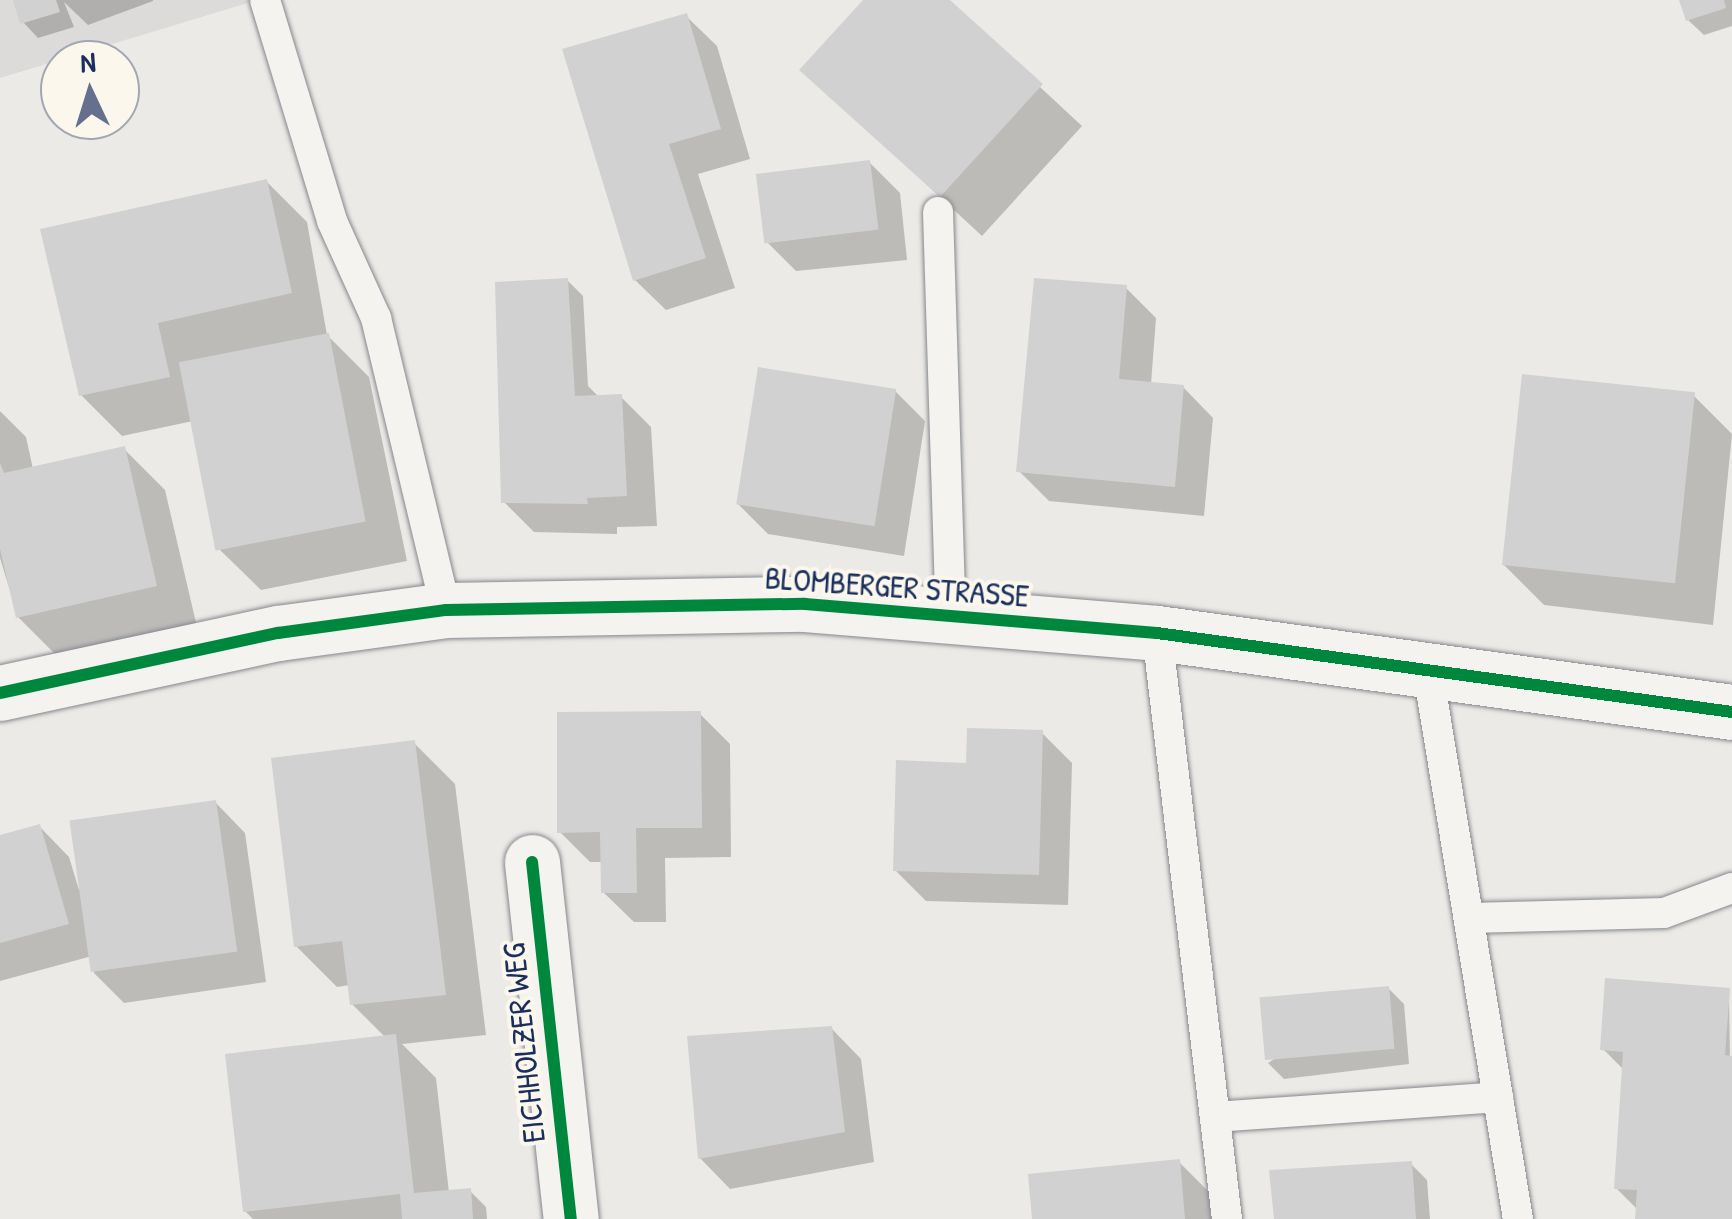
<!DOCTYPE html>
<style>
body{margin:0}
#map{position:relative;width:1732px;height:1219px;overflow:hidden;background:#eceae6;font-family:"Patrick Hand",sans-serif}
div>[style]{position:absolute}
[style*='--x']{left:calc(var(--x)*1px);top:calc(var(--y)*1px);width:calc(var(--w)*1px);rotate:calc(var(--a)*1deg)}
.green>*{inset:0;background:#dcdbd9}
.shadow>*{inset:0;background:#0003}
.building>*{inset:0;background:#d2d1d1;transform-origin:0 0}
.roads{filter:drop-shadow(0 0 2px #85888f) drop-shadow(0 0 2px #85888f)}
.service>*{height:30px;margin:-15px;padding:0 15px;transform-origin:15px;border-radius:15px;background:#f4f3ef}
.minor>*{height:55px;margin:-27.5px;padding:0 27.5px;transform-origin:27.5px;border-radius:27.5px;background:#f4f3ef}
.tertiary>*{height:55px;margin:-27.5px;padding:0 27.5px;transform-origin:27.5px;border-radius:27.5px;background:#f4f3ef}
.cycleway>*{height:12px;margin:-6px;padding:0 6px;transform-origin:6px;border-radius:6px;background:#00873e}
span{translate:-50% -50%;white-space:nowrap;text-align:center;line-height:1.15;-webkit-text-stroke:8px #fbf7ec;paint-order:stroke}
.street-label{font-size:32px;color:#1b2f5e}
.north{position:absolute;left:40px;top:40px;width:100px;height:100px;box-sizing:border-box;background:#fbf7ec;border:2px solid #a1a7b3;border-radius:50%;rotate:356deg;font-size:28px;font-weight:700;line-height:40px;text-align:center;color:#1b2f5e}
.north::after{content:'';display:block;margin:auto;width:35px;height:45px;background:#64708e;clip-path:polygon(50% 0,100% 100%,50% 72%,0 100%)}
</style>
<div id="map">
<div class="green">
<i style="clip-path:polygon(0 0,258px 0,0 78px)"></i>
</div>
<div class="shadow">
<i style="clip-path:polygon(15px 0,153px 0,153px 1px,88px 25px,64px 2px,74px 27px,38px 38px,23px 22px)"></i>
<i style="clip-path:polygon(866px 0,946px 0,1082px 126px,982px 236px,803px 70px)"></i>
<i style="clip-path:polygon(1682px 0,1732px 0,1732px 26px,1704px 35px,1688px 20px)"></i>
<i style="clip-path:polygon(686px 16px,717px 46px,750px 159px,698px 174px,735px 288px,666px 310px,635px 280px)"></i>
<i style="clip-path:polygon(869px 162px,900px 193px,907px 260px,796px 271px,766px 241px)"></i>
<i style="clip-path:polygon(266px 181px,307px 222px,327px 335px,369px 377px,407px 561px,261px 590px,220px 550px,193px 421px,122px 436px,81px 395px)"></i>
<i style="clip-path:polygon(567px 280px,583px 296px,588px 386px,600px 398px,621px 397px,651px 427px,657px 526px,617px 527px,617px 534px,534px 532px,504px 502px)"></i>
<i style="clip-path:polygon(1126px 288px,1156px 318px,1151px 384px,1183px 387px,1213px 418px,1204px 516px,1049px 501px,1019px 471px)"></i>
<i style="clip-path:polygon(895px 391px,925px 421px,904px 556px,768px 534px,738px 504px)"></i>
<i style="clip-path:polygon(1694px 396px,1732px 434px,1713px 625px,1544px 605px,1503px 564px)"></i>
<i style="clip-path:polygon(0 411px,26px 437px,33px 469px,124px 449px,165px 490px,197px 627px,59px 658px,18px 617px,0 558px)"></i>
<i style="clip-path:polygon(700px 714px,730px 744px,731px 857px,665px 858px,666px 922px,634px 922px,603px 892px,603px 862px,590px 862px,560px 832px)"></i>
<i style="clip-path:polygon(1042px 733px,1072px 763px,1068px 905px,926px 901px,895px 870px,969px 765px)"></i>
<i style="clip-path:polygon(414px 743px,455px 784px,486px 1035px,402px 1044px,436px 1078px,449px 1193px,470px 1191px,486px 1207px,487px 1219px,253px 1219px,245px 1211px,386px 1038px,352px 1004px,350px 985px,337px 987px,296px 946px)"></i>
<i style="clip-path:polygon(215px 802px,245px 833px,266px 982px,124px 1003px,94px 973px,92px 956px,0 981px,0 838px,39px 826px,69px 857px,79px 890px)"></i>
<i style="clip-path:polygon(1388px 988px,1404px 1004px,1409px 1064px,1284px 1079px,1268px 1063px)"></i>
<i style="clip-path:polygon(1729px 990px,1732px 1219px,1637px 1219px,1638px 1210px,1616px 1188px,1625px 1071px,1603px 1049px)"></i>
<i style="clip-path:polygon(831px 1028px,861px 1059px,874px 1162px,730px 1189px,700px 1158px)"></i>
<i style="clip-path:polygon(1179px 1162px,1209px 1192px,1211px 1219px,1034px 1219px)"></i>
<i style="clip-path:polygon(1411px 1164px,1427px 1180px,1430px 1219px,1276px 1219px)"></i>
</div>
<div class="building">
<i style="clip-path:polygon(13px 0,56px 0,60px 12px,20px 24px)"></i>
<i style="clip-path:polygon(863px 0,950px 0,1043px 84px,940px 197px,799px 70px)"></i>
<i style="clip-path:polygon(1679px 0,1724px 0,1726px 8px,1686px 21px)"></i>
<i style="clip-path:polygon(687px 13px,721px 129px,669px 144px,706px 258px,633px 281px,562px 49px)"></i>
<i style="left:870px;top:160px;width:70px;height:115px;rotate:83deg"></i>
<i style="clip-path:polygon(267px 179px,292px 293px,158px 323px,170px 377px,79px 396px,40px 229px)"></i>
<i style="clip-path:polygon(568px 278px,575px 396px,622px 394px,627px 496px,587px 498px,588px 504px,501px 503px,495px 282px)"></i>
<i style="clip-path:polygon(1034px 278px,1127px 285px,1119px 379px,1184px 385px,1175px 487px,1016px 472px)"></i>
<i style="left:329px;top:333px;width:192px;height:153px;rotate:79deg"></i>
<i style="left:758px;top:367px;width:140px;height:139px;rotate:9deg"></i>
<i style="left:1522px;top:374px;width:174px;height:192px;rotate:6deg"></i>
<i style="clip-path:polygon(125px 446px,157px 586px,16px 618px,0 549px,0 463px,4px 473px)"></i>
<i style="clip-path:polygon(701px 711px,702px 828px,636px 828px,637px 893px,601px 893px,600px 832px,557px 833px,557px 712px)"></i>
<i style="clip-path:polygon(967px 728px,1043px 730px,1039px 875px,893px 871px,896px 760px,966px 763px)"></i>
<i style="clip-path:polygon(415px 740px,446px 995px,350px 1005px,342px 941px,294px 947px,271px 758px)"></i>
<i style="left:216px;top:800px;width:153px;height:148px;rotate:82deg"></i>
<i style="clip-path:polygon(40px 824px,69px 924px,0 943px,0 835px)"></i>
<i style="clip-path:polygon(1605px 978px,1730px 988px,1725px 1055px,1732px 1056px,1732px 1219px,1635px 1219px,1637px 1190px,1614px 1189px,1623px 1052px,1600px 1050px)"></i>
<i style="left:1389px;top:986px;width:63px;height:130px;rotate:85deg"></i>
<i style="clip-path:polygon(832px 1026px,845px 1132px,698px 1159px,687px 1036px)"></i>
<i style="clip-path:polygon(396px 1034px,414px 1193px,471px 1188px,473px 1219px,402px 1219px,400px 1194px,243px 1212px,225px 1054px)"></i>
<i style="clip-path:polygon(1180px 1159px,1185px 1219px,1032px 1219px,1028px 1174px)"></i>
<i style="clip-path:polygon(1412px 1161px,1416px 1219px,1274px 1219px,1269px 1170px)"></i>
</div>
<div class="roads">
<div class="service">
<i style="--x:265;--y:0;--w:231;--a:73.1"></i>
<i style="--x:332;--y:221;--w:107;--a:65.6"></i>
<i style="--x:376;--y:318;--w:300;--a:76.5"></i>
<i style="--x:938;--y:212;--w:404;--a:88.2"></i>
<i style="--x:1157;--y:633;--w:590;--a:83.19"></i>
<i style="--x:1428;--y:672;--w:554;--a:80.66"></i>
<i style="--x:1469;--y:918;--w:195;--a:-1.5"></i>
<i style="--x:1664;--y:913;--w:72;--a:-20.2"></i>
<i style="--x:1215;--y:1117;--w:284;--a:-4"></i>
</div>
<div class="minor">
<i style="--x:532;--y:862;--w:359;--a:83.8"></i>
</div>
<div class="tertiary">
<i style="--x:0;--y:693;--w:284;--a:-12.2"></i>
<i style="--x:278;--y:633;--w:170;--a:-7.8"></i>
<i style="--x:446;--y:610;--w:359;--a:-1"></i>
<i style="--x:805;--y:604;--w:353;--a:4.7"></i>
<i style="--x:1157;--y:633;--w:580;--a:7.82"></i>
</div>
</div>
<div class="cycleway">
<i style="--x:0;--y:693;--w:284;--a:-12.2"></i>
<i style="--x:278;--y:633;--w:170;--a:-7.8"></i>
<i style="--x:446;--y:610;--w:359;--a:-1"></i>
<i style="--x:805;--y:604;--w:353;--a:4.7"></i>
<i style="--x:1157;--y:633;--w:580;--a:7.82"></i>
<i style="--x:532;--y:862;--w:359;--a:83.8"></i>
</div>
<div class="street-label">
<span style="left:897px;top:587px;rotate:4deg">BLOMBERGER STRASSE</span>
<span style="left:524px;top:1043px;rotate:-96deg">EICHHOLZER WEG</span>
</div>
<div class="north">N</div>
</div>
